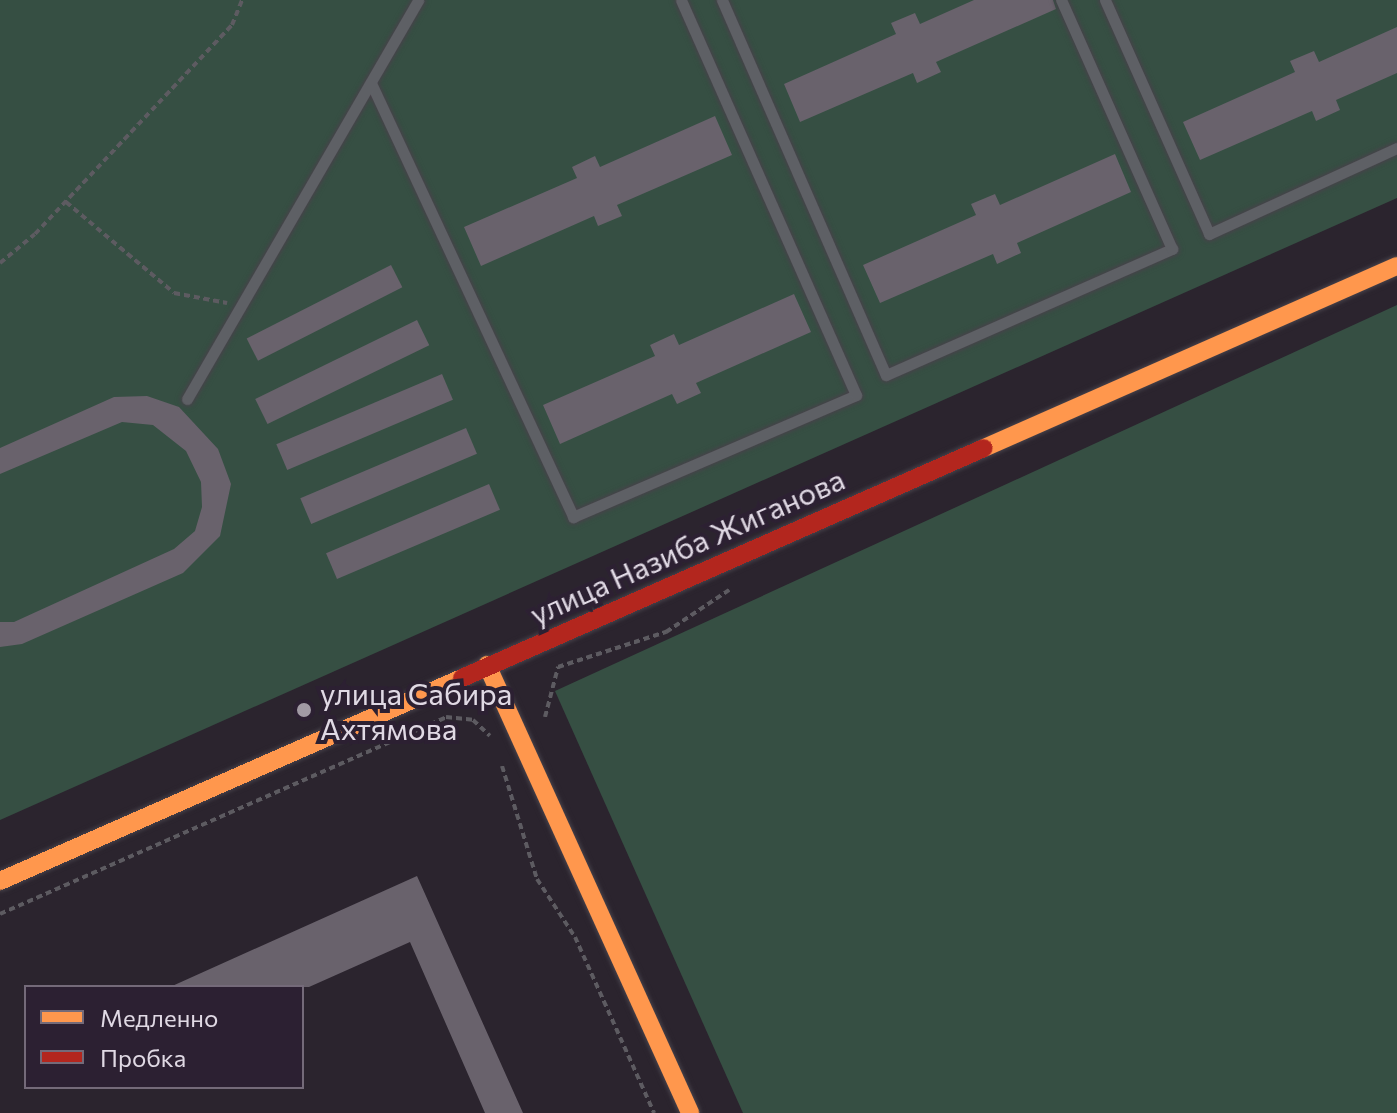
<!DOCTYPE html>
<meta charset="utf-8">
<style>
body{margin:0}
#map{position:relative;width:1397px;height:1113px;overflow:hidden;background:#2b242e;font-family:Commissioner,sans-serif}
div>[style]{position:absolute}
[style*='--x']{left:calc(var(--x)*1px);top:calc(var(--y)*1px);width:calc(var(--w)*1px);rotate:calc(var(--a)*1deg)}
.green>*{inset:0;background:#364f43}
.building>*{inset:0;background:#69626c;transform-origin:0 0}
.path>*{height:4px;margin-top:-2px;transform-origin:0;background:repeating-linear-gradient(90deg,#5d5b61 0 6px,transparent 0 10px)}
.roads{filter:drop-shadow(0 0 2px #47424a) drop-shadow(0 0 2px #47424a)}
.lane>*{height:11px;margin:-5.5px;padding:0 5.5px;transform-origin:5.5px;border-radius:5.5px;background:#5e6065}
.slow>*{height:18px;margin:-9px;padding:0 9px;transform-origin:9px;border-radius:9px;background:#ff974d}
.jam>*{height:18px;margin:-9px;padding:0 9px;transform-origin:9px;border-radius:9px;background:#b3261e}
.dots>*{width:22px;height:22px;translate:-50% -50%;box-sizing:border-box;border:4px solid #2c2032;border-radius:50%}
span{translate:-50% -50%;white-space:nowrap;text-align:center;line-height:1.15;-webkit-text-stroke:8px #2c2032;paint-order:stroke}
.street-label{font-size:30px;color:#e0d9e4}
.poi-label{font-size:30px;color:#e0d9e4}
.left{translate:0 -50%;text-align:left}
.legend{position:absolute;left:24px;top:985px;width:280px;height:104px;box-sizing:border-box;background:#2c2032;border:2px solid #746a79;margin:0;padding:10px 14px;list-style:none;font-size:24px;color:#e0d9e4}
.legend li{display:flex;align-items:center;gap:16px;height:40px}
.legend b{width:40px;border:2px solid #746a79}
</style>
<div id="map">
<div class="green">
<i style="clip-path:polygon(0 0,1397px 0,1397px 198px,0 820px)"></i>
<i style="clip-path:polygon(1397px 305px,1397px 1113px,743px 1113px,555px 691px)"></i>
</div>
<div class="building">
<i style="clip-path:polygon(974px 0,1053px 0,1056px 9px,936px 62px,941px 72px,917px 83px,913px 73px,800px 122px,784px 84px,896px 34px,891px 23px,915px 13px,920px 24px)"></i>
<i style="clip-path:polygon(1397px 27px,1397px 73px,1336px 100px,1340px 110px,1316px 121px,1312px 111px,1200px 160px,1183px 122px,1295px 72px,1290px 61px,1314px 51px,1319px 62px)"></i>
<i style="clip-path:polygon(715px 116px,732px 155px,617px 205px,622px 216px,598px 226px,594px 216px,481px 266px,464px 227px,577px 178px,572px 167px,595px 156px,600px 167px)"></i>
<i style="clip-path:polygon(1115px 154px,1131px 192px,1017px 243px,1021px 253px,997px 264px,993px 254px,880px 303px,863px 265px,976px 215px,971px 204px,995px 194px,1000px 205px)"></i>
<i style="left:391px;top:265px;width:25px;height:162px;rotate:63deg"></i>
<i style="clip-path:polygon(794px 294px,811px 332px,696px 383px,701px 393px,677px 404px,672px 394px,560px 444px,543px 405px,655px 356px,650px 345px,674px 334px,679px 345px)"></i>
<i style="left:417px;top:320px;width:28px;height:180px;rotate:64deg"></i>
<i style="left:442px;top:374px;width:28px;height:180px;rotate:67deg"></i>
<i style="clip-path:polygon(147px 396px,179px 407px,218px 449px,231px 484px,220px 536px,183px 573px,22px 644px,0 647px,0 622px,14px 622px,174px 549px,195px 531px,202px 507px,201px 482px,186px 451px,153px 425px,122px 422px,0 474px,0 448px,114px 397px)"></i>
<i style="left:466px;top:428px;width:28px;height:180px;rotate:67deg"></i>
<i style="left:489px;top:484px;width:28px;height:177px;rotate:67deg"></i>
<i style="clip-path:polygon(417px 876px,523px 1113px,485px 1113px,410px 942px,309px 987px,170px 987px)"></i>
</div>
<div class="path">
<i style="--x:66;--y:202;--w:141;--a:40.1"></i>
<i style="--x:174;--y:293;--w:54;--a:10.7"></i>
<i style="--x:0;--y:263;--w:45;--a:-39.6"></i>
<i style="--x:35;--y:234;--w:287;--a:-46.7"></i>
<i style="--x:232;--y:25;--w:27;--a:-68"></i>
<i style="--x:545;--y:717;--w:52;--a:-75.4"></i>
<i style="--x:558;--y:667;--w:114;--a:-18"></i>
<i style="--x:666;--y:632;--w:76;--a:-33.7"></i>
<i style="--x:502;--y:766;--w:118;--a:72.8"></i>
<i style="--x:537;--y:879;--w:69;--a:56.8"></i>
<i style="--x:575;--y:937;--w:193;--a:65.8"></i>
<i style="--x:0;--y:914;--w:488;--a:-23.8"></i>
<i style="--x:446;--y:717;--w:27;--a:6"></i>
<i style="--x:473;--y:720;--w:23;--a:43"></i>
</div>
<div class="roads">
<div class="lane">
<i style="--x:722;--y:0;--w:409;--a:66.4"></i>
<i style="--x:886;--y:375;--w:313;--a:-23.8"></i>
<i style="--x:1172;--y:249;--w:273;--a:-114"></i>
<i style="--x:1105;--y:0;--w:256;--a:66"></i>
<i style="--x:1209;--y:234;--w:207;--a:-24.6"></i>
<i style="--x:371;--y:83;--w:479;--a:65"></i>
<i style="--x:573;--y:517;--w:308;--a:-23.3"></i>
<i style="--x:856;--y:395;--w:432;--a:-113.9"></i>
<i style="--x:187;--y:399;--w:461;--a:-59.9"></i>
</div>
<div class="slow">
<i style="--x:984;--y:448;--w:451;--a:-23.8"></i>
<i style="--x:487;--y:665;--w:492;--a:65.6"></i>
<i style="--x:0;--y:881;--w:505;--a:-23.72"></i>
</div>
<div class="jam">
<i style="--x:462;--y:678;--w:570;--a:-23.78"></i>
</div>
</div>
<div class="dots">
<i style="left:304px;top:710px;background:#a19aa4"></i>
</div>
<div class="street-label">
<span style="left:687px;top:546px;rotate:-24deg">улица Назиба Жиганова</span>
</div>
<div class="poi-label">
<span class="left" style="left:320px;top:710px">улица Сабира<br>Ахтямова</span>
</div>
<ul class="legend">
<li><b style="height:10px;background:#ff974d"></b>Медленно</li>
<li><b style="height:10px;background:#b3261e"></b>Пробка</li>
</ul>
</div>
